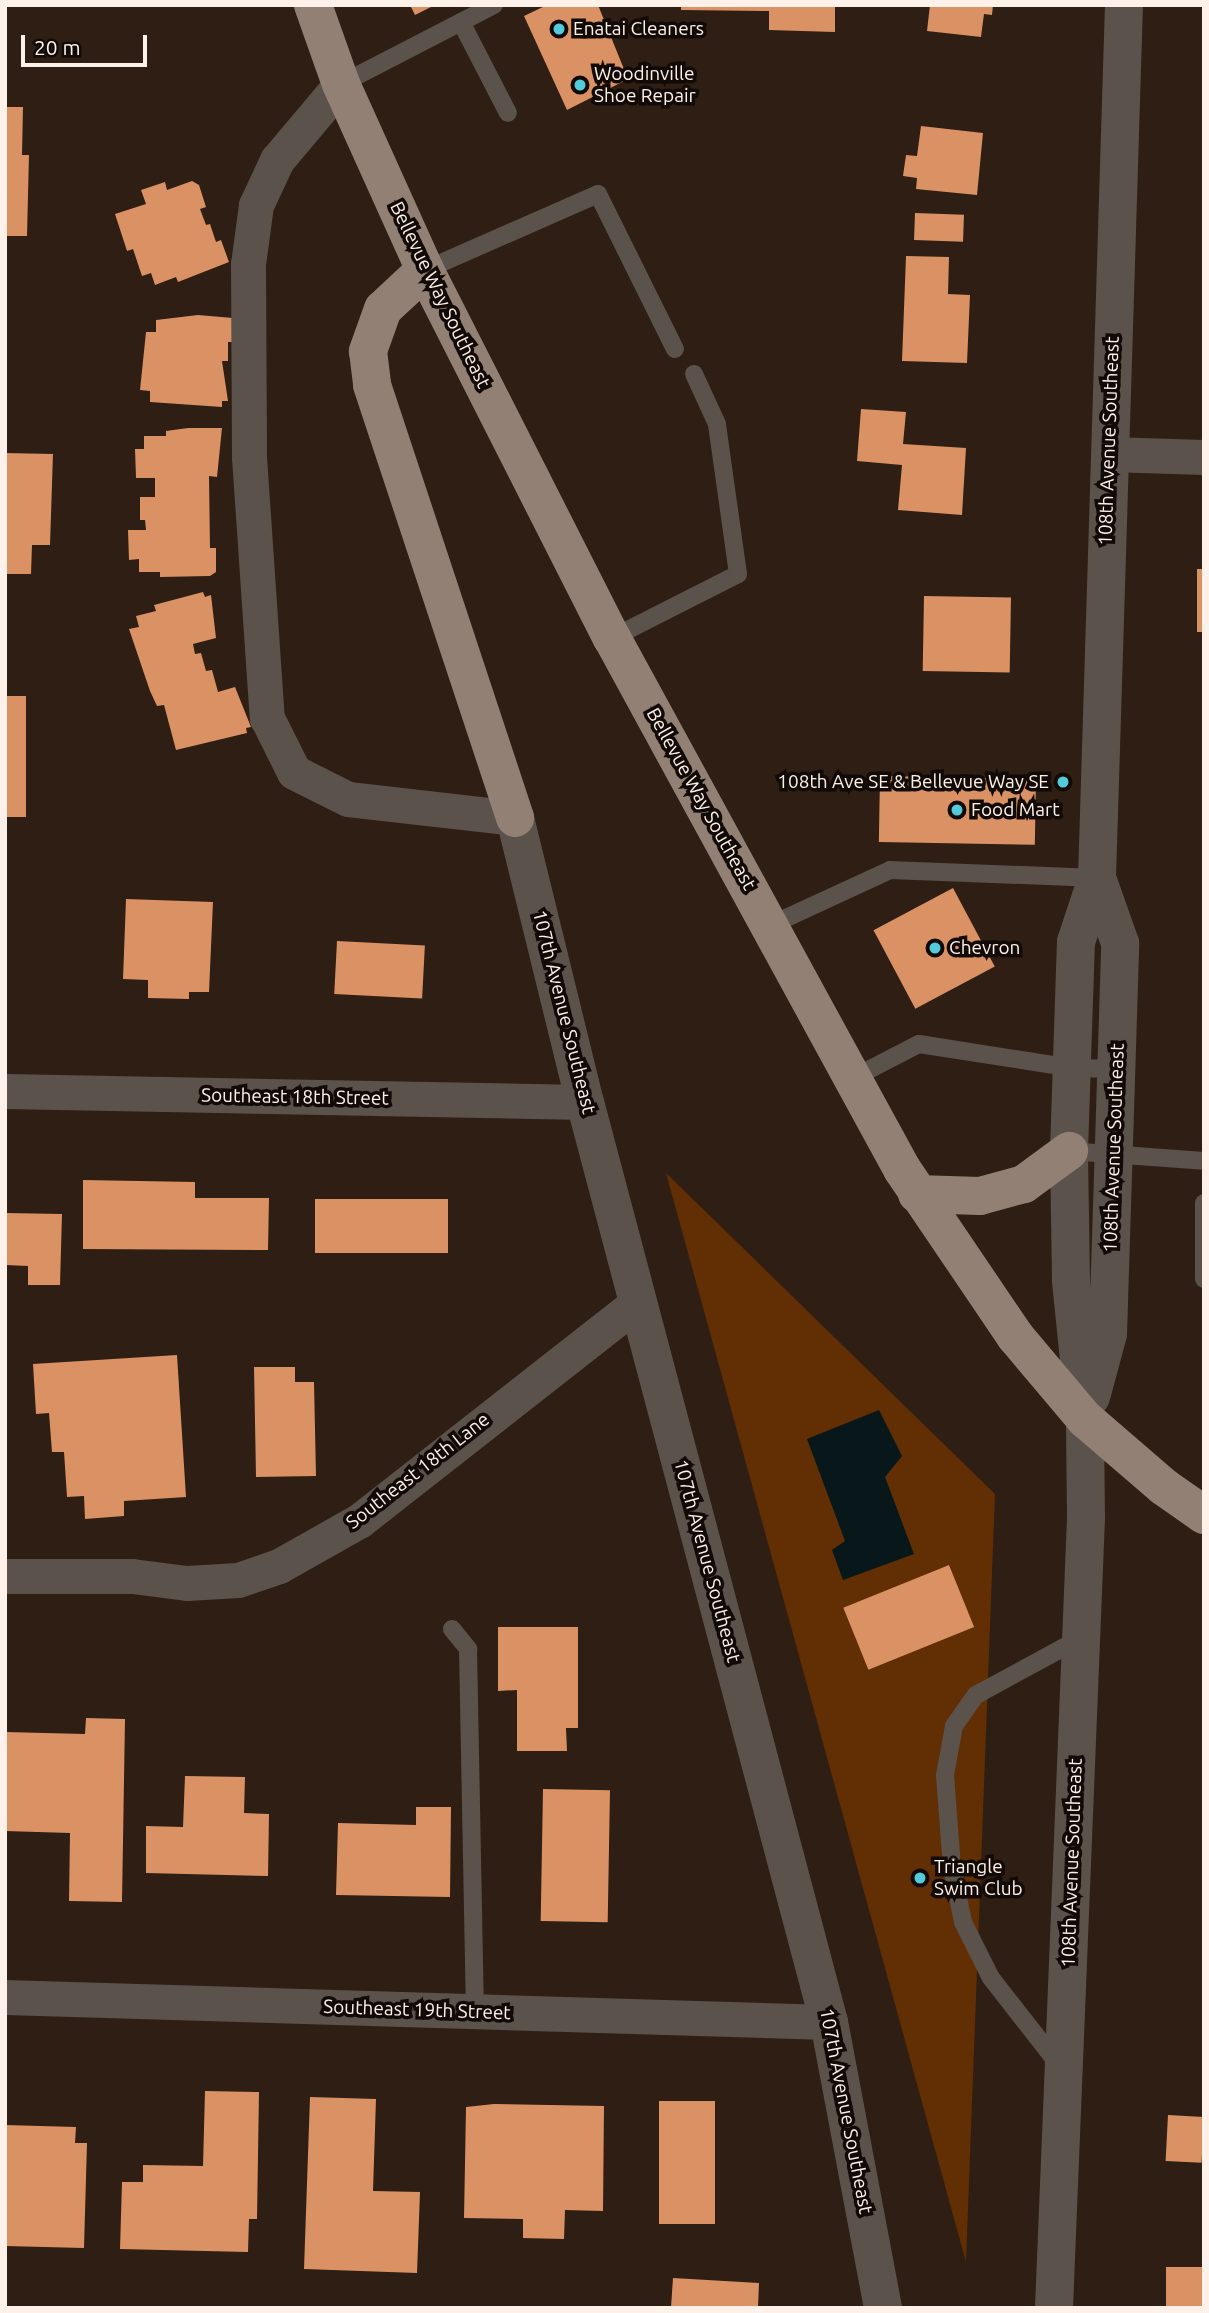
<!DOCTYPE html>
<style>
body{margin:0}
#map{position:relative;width:1209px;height:2313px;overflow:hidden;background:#2f1e13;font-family:Ubuntu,sans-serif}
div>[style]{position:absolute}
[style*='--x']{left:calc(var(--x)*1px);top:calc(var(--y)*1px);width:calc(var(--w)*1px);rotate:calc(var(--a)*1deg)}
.green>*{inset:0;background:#622e03}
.water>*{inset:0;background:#081719}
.building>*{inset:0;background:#da9264;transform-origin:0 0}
.service>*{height:18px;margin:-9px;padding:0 9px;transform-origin:9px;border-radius:9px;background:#5b524c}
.minor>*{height:35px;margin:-17.5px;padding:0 17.5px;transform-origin:17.5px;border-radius:17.5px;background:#5b524c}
.tertiary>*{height:38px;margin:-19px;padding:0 19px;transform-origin:19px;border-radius:19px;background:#5b524c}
.primary>*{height:38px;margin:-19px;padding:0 19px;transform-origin:19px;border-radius:19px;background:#938075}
.dots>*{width:19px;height:19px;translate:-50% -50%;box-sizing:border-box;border:4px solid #120a06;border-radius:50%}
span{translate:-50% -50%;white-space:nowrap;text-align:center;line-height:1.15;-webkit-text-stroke:7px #120a06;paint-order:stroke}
.poi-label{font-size:19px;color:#fdf1e9}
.left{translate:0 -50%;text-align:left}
.right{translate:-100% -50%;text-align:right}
.street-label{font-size:19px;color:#fdf1e9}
.frame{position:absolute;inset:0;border:7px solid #fdf1e9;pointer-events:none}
.scale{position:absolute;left:21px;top:35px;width:126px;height:32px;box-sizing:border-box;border:4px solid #fdf1e9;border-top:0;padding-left:9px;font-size:21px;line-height:24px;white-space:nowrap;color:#fdf1e9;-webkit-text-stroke:5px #120a06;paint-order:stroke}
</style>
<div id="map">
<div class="green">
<i style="clip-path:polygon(666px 1173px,995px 1494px,966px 2262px)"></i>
</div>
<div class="water">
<i style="clip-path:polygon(879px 1410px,902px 1456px,885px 1477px,914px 1554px,843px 1580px,832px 1550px,845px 1541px,807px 1439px)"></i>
</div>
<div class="building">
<i style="clip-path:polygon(410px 5px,435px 5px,415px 15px)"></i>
<i style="clip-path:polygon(547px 5px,598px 5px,628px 79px,567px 110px,524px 16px)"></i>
<i style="clip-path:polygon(681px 5px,835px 5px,835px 32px,769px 30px,769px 11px,681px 10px)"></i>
<i style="clip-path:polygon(930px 5px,993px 5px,992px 15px,984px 14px,981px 37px,927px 31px)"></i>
<i style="clip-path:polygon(5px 107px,23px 107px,22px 155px,29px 155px,27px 236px,5px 236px)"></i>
<i style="clip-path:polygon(921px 126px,983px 133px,977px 195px,916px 189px,917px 178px,903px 176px,906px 155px,917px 156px)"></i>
<i style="clip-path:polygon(192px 181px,199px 185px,206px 207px,200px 209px,206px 225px,210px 224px,216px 242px,221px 240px,229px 262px,178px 282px,176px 277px,155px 285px,151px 273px,142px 276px,133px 249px,127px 251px,115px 214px,146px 204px,141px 190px,165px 182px,167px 190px)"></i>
<i style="left:915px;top:213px;width:49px;height:27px;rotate:2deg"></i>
<i style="clip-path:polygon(906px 256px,949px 257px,948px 294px,970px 295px,967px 363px,902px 361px)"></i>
<i style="clip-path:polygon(198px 315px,233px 318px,233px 342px,228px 342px,228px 361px,222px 361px,228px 401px,222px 401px,222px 407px,150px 402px,150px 391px,140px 390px,146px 332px,156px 332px,156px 320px)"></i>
<i style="clip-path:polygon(861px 409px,906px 412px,903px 444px,966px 448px,962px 515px,898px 510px,902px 465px,857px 461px)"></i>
<i style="clip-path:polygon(188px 428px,222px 428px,217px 477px,209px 476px,210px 548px,216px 548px,216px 572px,210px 576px,160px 577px,160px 572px,139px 572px,139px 559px,129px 560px,128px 530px,146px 530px,145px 520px,140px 520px,140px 497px,155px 497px,155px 478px,136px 478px,135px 449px,144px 449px,144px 436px,166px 436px,166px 431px)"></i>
<i style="clip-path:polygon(5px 453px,53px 454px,50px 545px,32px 545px,31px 574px,5px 574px)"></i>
<i style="left:1197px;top:569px;width:7px;height:63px"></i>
<i style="clip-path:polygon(203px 592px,205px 597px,211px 595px,216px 638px,193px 644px,195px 654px,201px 653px,206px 671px,212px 670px,218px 692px,235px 687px,251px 727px,246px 728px,247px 733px,176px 750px,164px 705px,157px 706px,150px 691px,129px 629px,139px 627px,136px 616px,156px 611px,154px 605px)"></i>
<i style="left:924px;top:596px;width:87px;height:75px;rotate:1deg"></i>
<i style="left:5px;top:696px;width:21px;height:121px"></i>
<i style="left:880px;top:776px;width:156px;height:66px;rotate:1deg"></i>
<i style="left:953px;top:888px;width:89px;height:90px;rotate:62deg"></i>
<i style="clip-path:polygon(126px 899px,213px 902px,209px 992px,189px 992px,189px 999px,148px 998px,148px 980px,123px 979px)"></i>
<i style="left:337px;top:941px;width:88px;height:53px;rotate:3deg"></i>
<i style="clip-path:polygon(83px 1180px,195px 1182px,195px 1198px,269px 1198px,268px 1250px,83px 1249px)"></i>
<i style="left:315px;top:1199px;width:133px;height:54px"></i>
<i style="clip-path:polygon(5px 1213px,62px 1214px,60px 1285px,28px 1285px,28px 1266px,5px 1265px)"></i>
<i style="clip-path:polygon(177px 1355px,186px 1497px,124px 1501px,124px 1516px,85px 1519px,84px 1496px,67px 1497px,64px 1452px,52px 1452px,49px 1413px,36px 1414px,33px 1364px)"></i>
<i style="clip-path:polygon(254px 1367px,295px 1367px,295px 1382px,314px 1382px,316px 1476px,256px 1477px)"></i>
<i style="left:949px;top:1565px;width:67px;height:114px;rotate:68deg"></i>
<i style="clip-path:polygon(498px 1627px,578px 1627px,578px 1728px,566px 1728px,567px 1751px,517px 1751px,517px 1690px,498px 1691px)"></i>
<i style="clip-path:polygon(86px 1718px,125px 1719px,122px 1902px,69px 1901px,70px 1833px,5px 1831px,5px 1732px,85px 1734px)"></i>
<i style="clip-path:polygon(185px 1776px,245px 1777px,244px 1813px,269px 1814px,268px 1876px,146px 1873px,146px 1826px,183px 1827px)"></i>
<i style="left:543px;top:1789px;width:67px;height:132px;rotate:1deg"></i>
<i style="clip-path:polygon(416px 1807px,451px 1807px,450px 1897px,336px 1895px,338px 1823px,416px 1825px)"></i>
<i style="clip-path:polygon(205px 2091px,259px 2092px,257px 2219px,249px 2219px,248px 2252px,120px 2249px,122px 2182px,143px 2182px,143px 2165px,203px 2166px)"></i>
<i style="clip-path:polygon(310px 2097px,376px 2099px,373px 2191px,420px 2192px,417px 2273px,304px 2269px)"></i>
<i style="left:659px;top:2101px;width:56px;height:123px"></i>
<i style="clip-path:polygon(494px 2104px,604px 2106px,603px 2211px,565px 2210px,564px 2239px,523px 2238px,523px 2219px,464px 2218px,466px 2107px)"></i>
<i style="left:1168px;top:2115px;width:36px;height:46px;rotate:3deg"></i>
<i style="clip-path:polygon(5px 2125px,76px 2127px,75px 2143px,87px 2143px,84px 2248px,5px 2246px)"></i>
<i style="left:1204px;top:2267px;width:41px;height:38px;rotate:90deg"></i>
<i style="clip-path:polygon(673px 2278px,759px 2283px,758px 2308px,671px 2308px)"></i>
</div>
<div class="service">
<i style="--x:461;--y:22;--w:102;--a:62.7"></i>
<i style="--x:341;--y:84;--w:172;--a:-27.3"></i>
<i style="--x:425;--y:270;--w:189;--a:-23.7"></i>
<i style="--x:598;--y:194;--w:173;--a:63.6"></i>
<i style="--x:612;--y:638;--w:141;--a:-26.9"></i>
<i style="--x:738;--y:574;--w:151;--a:-98"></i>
<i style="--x:717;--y:424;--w:55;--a:-114.7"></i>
<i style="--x:771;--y:925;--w:131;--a:-24.8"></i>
<i style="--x:890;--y:870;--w:207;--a:2.2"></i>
<i style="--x:853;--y:1078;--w:74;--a:-27.3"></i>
<i style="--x:919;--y:1044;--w:156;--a:8.9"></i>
<i style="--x:1073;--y:1068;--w:44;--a:1.3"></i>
<i style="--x:1069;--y:1151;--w:135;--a:4.2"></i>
<i style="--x:1204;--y:1203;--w:76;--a:90"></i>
<i style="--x:452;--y:1629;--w:26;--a:51"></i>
<i style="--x:468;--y:1649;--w:362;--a:88.9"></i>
<i style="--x:1059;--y:2065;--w:110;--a:-128"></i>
<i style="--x:991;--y:1978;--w:63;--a:-116.6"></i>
<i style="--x:963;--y:1922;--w:55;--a:-101.5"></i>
<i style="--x:952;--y:1868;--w:93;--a:-94.3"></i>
<i style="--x:945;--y:1775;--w:50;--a:-79.6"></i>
<i style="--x:954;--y:1726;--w:38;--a:-55"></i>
<i style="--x:976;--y:1695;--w:119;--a:-28.5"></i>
</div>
<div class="minor">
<i style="--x:341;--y:84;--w:99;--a:130.1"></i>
<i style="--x:277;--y:160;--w:50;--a:115"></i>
<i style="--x:256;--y:205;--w:60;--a:97.7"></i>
<i style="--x:248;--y:264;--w:193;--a:89.7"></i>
<i style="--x:249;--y:457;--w:262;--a:86.1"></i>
<i style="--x:267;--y:718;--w:60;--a:63.4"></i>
<i style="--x:294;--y:772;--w:60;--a:26.6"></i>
<i style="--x:348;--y:799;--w:168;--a:6.5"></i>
<i style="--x:1109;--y:454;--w:95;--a:1.8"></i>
<i style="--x:5;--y:1091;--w:580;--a:1.09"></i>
<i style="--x:5;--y:1576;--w:127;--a:0"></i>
<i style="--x:132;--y:1576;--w:55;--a:7.3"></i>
<i style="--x:187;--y:1583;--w:51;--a:-3.4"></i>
<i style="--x:238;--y:1580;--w:43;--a:-18.9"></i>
<i style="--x:279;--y:1566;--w:92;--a:-29.4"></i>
<i style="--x:359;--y:1521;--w:355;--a:-38.1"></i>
<i style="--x:5;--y:1997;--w:824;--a:1.74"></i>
</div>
<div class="tertiary">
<i style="--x:515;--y:818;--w:292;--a:76.2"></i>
<i style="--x:585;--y:1102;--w:952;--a:75.15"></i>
<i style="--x:829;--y:2022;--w:291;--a:79.3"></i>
<i style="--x:1091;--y:1397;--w:65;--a:-74.9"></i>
<i style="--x:1108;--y:1334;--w:391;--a:-88.2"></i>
<i style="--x:1120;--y:943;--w:69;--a:-109.5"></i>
<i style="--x:1054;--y:2308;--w:790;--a:-87.68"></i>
<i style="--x:1086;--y:1519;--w:100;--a:-90.6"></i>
<i style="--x:1085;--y:1419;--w:140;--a:-95.8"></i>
<i style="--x:1071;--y:1280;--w:129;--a:-90.9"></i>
<i style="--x:1069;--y:1151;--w:209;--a:-88.1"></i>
<i style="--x:1076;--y:942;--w:67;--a:-71.8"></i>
<i style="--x:1097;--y:878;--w:873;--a:-88.23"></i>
</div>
<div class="primary">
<i style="--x:313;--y:5;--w:84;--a:70.5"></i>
<i style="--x:341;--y:84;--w:204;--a:65.7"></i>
<i style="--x:425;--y:270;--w:413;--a:63.1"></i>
<i style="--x:612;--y:638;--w:605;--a:61.36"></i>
<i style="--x:902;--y:1169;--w:202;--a:55.9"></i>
<i style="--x:1015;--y:1336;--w:109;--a:49.9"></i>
<i style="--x:1085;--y:1419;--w:104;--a:40.7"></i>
<i style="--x:1164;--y:1487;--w:49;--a:35"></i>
<i style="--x:425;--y:270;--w:57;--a:137.1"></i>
<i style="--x:383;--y:309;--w:45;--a:109.7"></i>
<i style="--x:368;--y:351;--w:34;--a:83"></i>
<i style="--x:372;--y:385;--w:456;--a:71.7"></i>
<i style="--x:917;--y:1194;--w:63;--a:1.8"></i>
<i style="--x:980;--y:1196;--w:46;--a:-15.3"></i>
<i style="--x:1024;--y:1184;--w:56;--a:-36.3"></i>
</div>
<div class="dots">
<i style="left:559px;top:29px;background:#53cbdb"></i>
<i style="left:580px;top:85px;background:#53cbdb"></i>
<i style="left:1063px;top:782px;background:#53cbdb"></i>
<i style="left:957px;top:810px;background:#53cbdb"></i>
<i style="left:935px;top:948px;background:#53cbdb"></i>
<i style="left:920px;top:1878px;background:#53cbdb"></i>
</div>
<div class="poi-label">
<span class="left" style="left:573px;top:29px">Enatai Cleaners</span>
<span class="left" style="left:594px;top:85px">Woodinville<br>Shoe Repair</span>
<span class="right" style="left:1049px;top:782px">108th Ave SE &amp; Bellevue Way SE</span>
<span class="left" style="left:971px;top:810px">Food Mart</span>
<span class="left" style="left:949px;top:948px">Chevron</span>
<span class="left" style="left:934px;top:1878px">Triangle<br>Swim Club</span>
</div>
<div class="street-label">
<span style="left:440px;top:295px;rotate:64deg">Bellevue Way Southeast</span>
<span style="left:1109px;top:441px;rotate:-88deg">108th Avenue Southeast</span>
<span style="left:701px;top:799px;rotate:61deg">Bellevue Way Southeast</span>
<span style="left:564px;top:1012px;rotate:76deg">107th Avenue Southeast</span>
<span style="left:295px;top:1097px;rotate:1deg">Southeast 18th Street</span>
<span style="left:1114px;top:1148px;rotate:-88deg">108th Avenue Southeast</span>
<span style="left:418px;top:1471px;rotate:-38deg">Southeast 18th Lane</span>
<span style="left:707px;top:1561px;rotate:75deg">107th Avenue Southeast</span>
<span style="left:1072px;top:1863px;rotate:-88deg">108th Avenue Southeast</span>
<span style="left:417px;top:2010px;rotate:2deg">Southeast 19th Street</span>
<span style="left:846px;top:2111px;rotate:79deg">107th Avenue Southeast</span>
</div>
<div class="frame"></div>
<div class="scale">20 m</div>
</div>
